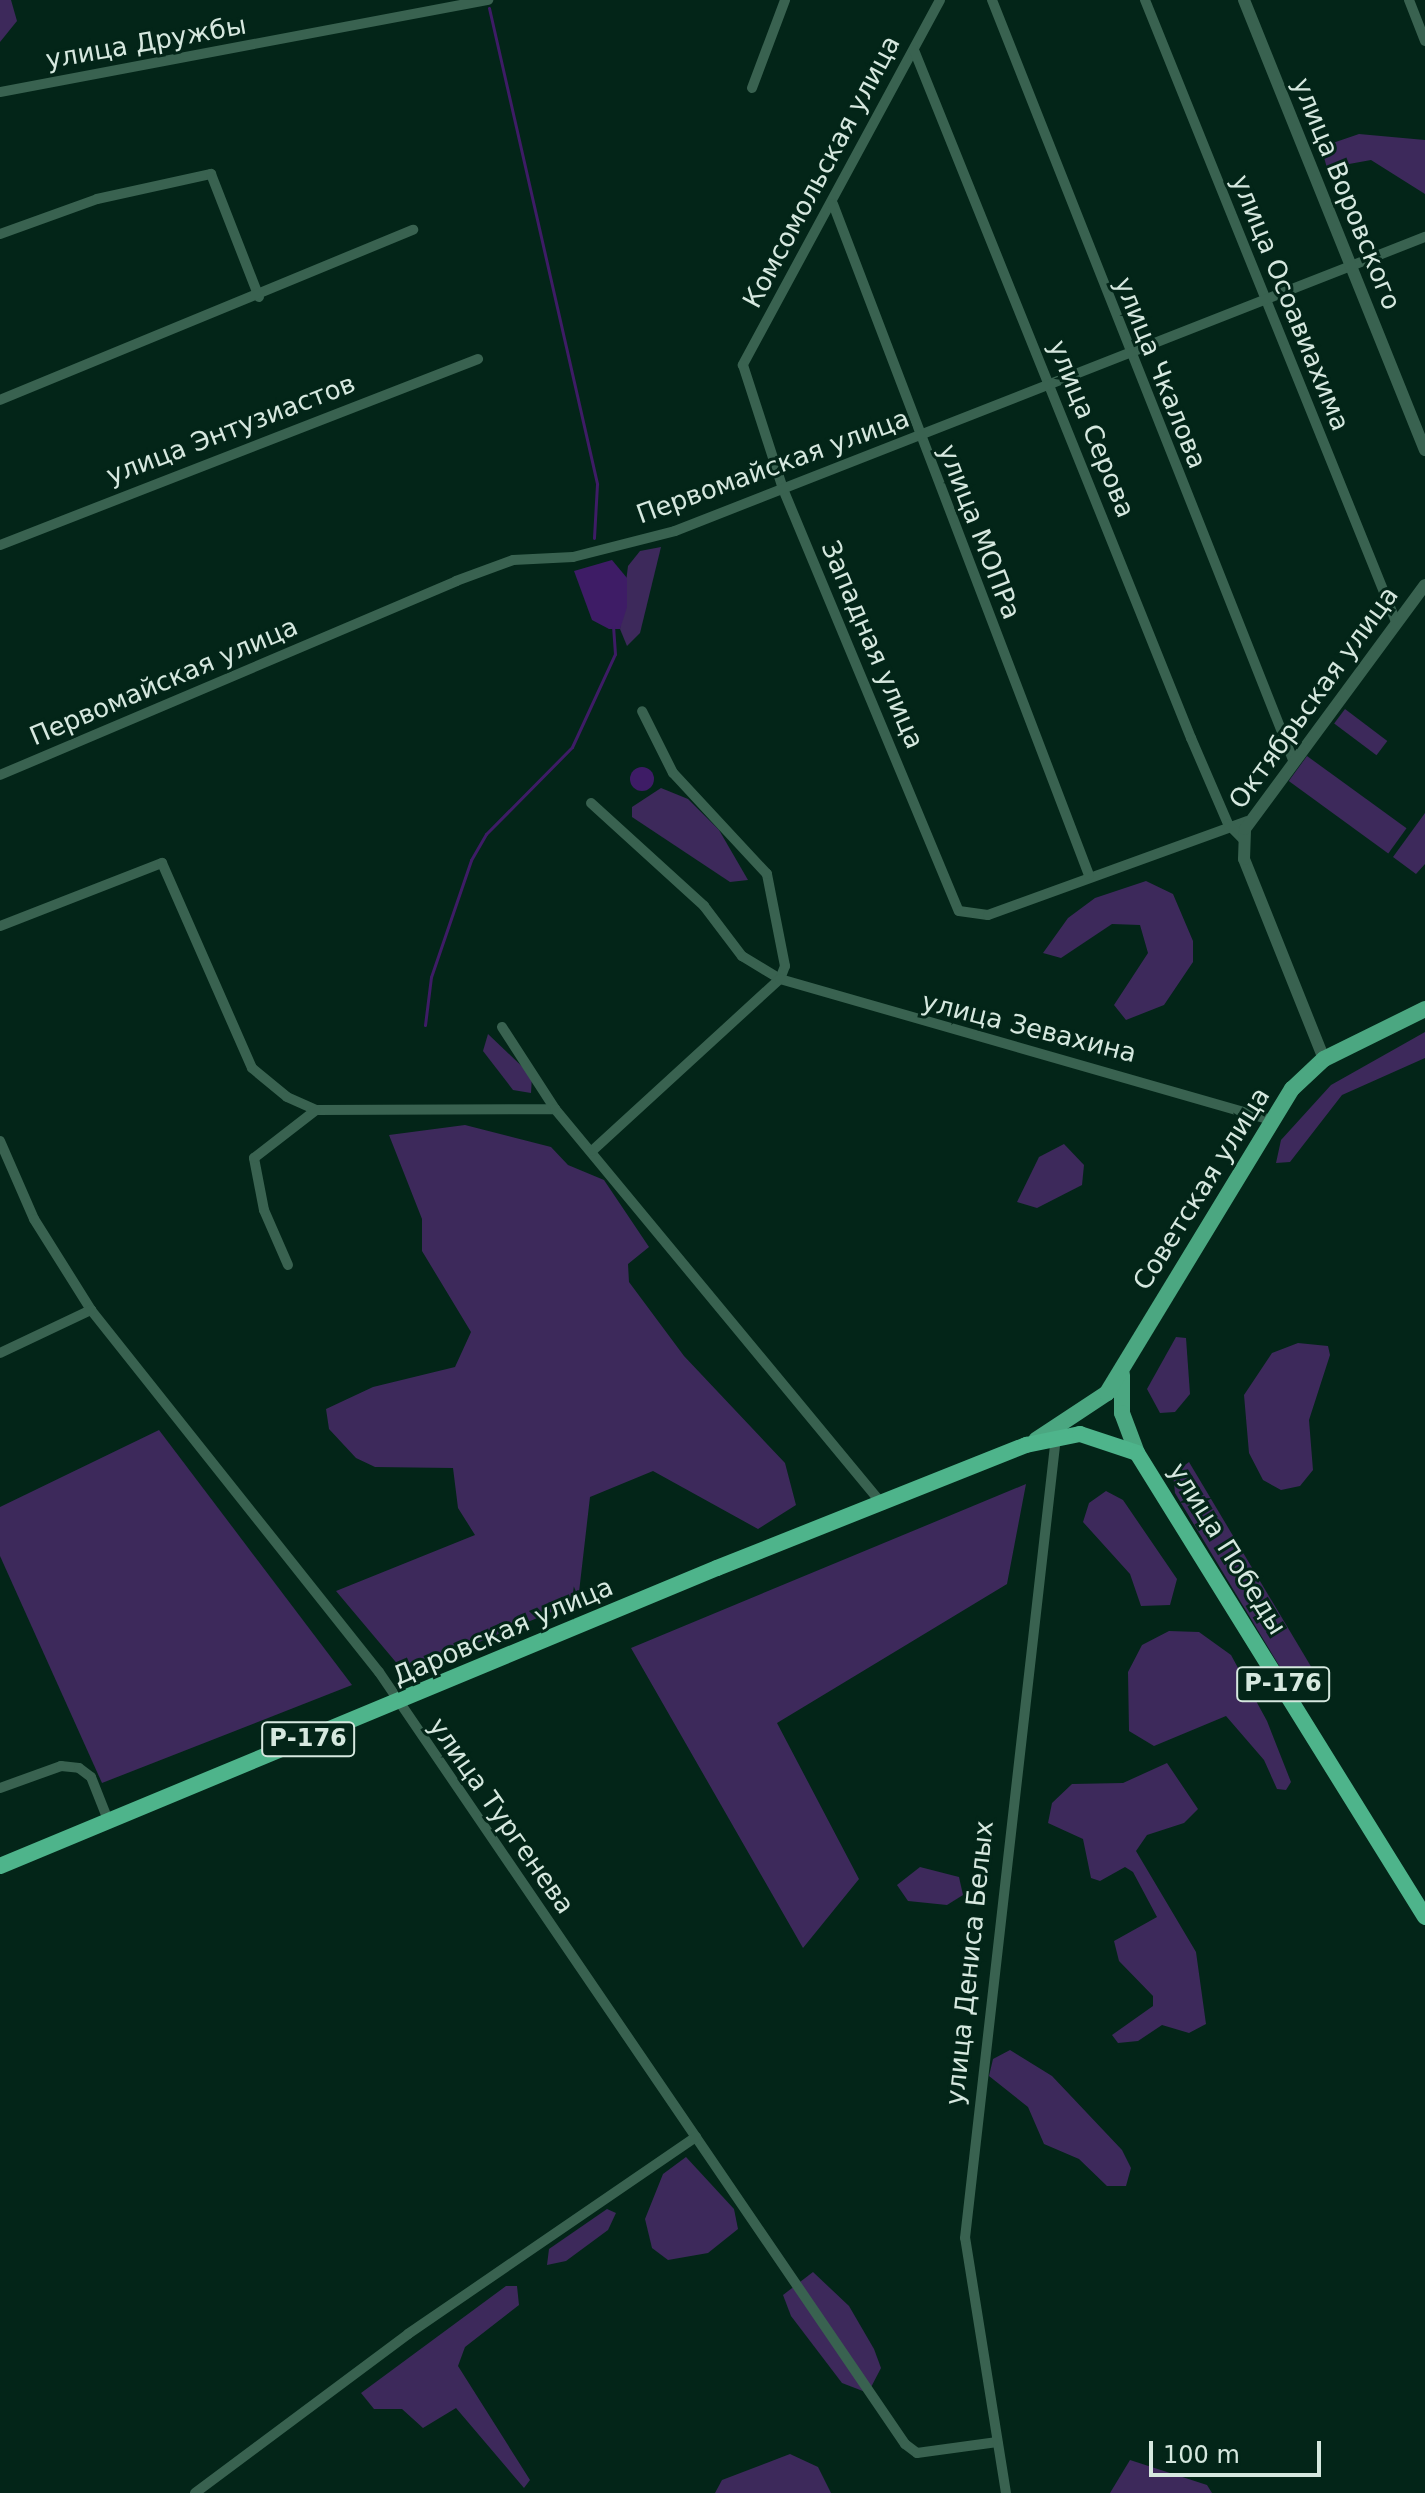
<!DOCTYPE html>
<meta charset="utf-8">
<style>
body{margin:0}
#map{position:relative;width:1425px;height:2493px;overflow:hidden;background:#032518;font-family:"DejaVu Sans",sans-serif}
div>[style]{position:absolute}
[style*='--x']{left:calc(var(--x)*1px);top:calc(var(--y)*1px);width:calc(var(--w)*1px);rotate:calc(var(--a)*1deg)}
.green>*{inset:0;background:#3d295b;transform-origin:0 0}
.water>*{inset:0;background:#3e1c66}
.round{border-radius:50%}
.stream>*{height:3px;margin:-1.5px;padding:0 1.5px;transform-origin:1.5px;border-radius:1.5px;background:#3e1c66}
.minor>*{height:10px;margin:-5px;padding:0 5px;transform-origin:5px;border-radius:5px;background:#396250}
.tertiary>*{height:12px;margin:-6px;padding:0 6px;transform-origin:6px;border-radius:6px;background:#396250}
.primary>*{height:16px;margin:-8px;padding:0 8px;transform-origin:8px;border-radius:8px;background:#4ba781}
.trunk>*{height:16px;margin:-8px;padding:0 8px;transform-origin:8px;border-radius:8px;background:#4eb48b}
span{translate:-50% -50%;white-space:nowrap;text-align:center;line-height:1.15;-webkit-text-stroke:6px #032518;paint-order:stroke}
.shield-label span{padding:2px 6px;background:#032518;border:2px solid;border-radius:6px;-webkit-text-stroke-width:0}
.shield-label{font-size:24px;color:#d6e8df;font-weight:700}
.street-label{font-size:26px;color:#d6e8df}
.scale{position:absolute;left:1149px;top:2441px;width:172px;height:36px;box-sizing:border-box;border:4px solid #d6e8df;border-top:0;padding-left:10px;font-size:24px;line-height:28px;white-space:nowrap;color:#d6e8df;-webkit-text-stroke:6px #032518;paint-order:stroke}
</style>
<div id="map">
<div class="green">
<i style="clip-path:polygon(0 0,11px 0,17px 21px,0 42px)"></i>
<i style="clip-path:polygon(1359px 134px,1425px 140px,1425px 194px,1371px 160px,1327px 168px,1321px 147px)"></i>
<i style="clip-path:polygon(661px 547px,640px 633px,627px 646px,620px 629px,628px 566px,640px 551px)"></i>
<i style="left:1345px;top:709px;width:53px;height:18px;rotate:37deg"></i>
<i style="left:1307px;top:756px;width:123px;height:31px;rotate:36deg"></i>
<i style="clip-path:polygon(661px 788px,688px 799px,719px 830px,748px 880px,730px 882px,632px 817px,632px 807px)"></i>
<i style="clip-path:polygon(1425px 813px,1425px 864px,1416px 874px,1393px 857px)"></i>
<i style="clip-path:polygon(1146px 881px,1173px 894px,1193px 941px,1193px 962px,1164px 1005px,1126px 1020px,1114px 1005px,1148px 953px,1140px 925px,1112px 924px,1061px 958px,1043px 953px,1068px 918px,1095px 898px)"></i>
<i style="clip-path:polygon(1425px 1032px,1425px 1058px,1342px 1095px,1290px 1162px,1276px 1163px,1281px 1140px,1331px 1085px)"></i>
<i style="clip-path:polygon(488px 1034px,532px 1076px,531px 1093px,513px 1090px,483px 1051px)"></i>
<i style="clip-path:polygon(465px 1125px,551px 1147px,568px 1165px,604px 1180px,649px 1247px,628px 1264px,629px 1282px,684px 1356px,785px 1463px,796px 1505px,758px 1529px,653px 1471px,590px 1497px,578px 1601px,405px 1673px,336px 1591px,475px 1535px,458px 1508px,453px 1468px,375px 1467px,356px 1458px,329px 1429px,326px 1409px,373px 1387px,455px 1367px,471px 1332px,422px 1251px,422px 1219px,389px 1135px)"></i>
<i style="clip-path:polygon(1064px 1144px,1084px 1165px,1082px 1185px,1037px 1208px,1017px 1202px,1039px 1157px)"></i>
<i style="clip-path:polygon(1176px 1337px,1186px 1338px,1190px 1394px,1175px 1412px,1160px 1413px,1147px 1389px)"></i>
<i style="clip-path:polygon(1298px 1343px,1328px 1346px,1330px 1355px,1309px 1420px,1313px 1470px,1300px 1486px,1281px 1490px,1263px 1480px,1249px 1453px,1244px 1395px,1272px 1353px)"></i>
<i style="clip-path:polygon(159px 1430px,352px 1685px,102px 1783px,0 1556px,0 1507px)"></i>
<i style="clip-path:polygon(1189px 1462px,1325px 1690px,1320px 1698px,1301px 1700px,1295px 1692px,1175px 1493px,1173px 1474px)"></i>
<i style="clip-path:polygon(1026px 1484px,1007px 1584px,777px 1723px,859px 1879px,803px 1948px,631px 1648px)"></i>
<i style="clip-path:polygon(1106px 1491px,1123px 1500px,1177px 1579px,1170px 1605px,1141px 1606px,1130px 1574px,1083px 1522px,1089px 1503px)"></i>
<i style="clip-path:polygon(1199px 1632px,1231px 1655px,1267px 1721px,1291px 1782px,1286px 1790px,1277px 1789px,1264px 1760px,1226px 1716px,1154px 1746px,1129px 1731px,1128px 1672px,1142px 1645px,1169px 1631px)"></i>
<i style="clip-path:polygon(1167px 1763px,1198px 1809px,1184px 1823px,1147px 1835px,1136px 1851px,1196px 1952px,1206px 2024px,1189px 2033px,1162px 2025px,1138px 2041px,1118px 2043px,1112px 2035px,1153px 2006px,1153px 1996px,1119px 1961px,1114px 1941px,1157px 1917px,1133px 1872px,1125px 1867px,1100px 1881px,1091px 1878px,1083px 1839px,1048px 1823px,1052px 1803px,1072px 1784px,1123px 1783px)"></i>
<i style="clip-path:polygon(920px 1867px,959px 1877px,963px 1895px,947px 1905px,908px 1901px,897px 1885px)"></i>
<i style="clip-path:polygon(1010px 2050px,1052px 2076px,1122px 2150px,1131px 2168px,1126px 2186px,1107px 2186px,1079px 2159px,1044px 2144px,1028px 2107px,989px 2076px,993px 2059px)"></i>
<i style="clip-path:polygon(686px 2157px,734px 2209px,738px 2229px,708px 2253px,668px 2260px,652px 2248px,645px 2219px,663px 2174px)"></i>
<i style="clip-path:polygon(607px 2209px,616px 2213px,608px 2230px,566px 2261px,547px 2265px,549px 2249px)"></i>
<i style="clip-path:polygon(813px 2272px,849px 2306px,874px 2349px,881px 2368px,868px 2393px,842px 2383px,791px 2316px,783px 2295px)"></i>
<i style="clip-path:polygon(506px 2286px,517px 2286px,519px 2305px,465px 2347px,458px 2366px,530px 2480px,524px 2488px,456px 2408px,423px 2428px,402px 2409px,374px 2409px,361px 2393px)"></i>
<i style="clip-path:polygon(790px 2454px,818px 2467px,831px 2493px,715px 2493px,722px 2480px)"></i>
<i style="clip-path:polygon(1130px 2460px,1207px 2485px,1212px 2493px,1110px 2493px)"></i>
</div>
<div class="water">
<i style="clip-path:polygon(612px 560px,627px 578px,627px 607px,620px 629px,609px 629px,592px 620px,574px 571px)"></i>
<i class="round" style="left:630px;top:767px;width:24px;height:24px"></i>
</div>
<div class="stream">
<i style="--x:489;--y:8;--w:488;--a:77.2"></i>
<i style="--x:597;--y:484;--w:54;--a:93.2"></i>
<i style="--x:425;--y:1025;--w:48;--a:-82.9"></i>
<i style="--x:431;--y:977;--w:124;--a:-71.1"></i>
<i style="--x:471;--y:860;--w:30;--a:-60"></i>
<i style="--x:486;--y:834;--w:122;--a:-45.3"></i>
<i style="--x:572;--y:747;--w:102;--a:-65.2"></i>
<i style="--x:615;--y:654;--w:28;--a:-94"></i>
</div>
<div class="minor">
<i style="--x:940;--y:0;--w:415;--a:118.4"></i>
<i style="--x:743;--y:365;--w:130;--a:72.1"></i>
<i style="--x:783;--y:489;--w:457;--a:67.4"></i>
<i style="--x:959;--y:911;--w:29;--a:8"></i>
<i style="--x:988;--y:915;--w:276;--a:-19.9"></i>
<i style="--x:992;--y:0;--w:817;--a:68.39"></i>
<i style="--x:1145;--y:0;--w:671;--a:68.02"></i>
<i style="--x:1409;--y:0;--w:44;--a:68.7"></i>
<i style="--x:914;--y:50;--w:742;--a:68.07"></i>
<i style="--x:1191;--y:738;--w:94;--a:66.7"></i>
<i style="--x:1228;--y:824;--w:21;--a:45"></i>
<i style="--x:752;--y:88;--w:94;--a:-69.4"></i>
<i style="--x:0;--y:92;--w:497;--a:-10.7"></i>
<i style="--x:833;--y:204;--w:718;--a:69.12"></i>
<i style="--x:0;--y:234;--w:103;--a:-19.8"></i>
<i style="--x:97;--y:199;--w:117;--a:-12.4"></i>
<i style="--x:211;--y:174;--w:132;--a:68.7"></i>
<i style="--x:0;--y:400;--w:447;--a:-22.4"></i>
<i style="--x:0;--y:545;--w:513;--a:-21.26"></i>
<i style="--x:0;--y:775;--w:496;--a:-23"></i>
<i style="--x:456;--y:581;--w:61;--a:-20.2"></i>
<i style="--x:513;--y:560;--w:60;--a:-2.9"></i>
<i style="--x:573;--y:557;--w:105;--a:-14.3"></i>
<i style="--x:675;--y:531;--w:806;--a:-21.41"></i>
<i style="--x:591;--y:803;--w:153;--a:42.3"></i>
<i style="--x:704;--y:906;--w:63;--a:52.8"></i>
<i style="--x:742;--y:956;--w:44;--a:31.2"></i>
<i style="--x:780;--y:979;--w:14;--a:-69"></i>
<i style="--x:785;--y:966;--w:94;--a:-101.1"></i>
<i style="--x:767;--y:874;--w:138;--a:-132.9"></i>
<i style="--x:673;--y:773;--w:69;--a:-116.6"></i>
<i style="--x:0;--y:926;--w:174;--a:-21.3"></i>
<i style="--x:162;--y:863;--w:224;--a:66.3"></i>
<i style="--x:252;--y:1068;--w:45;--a:39.6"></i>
<i style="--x:287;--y:1097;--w:32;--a:24"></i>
<i style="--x:316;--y:1110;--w:239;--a:-0.2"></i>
<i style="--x:502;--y:1027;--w:98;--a:57.1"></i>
<i style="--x:555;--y:1109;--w:514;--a:50.37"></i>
<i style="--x:0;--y:1141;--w:85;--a:66.4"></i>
<i style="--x:34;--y:1219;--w:107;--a:57.9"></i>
<i style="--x:91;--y:1310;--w:463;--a:51.5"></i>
<i style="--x:379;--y:1672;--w:934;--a:55.73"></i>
<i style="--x:905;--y:2444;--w:15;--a:37"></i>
<i style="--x:917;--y:2453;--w:81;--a:-7.8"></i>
<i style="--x:592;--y:1151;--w:255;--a:-42.5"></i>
<i style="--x:780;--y:979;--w:508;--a:16.01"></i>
<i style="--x:288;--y:1265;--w:60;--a:-113.6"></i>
<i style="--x:264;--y:1210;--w:53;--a:-100.9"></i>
<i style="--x:254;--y:1158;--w:78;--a:-37.7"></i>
<i style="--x:0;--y:1353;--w:101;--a:-25.3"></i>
<i style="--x:0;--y:1788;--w:65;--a:-19.8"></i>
<i style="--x:61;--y:1766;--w:18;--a:6"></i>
<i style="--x:79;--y:1768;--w:15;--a:37"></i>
<i style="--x:91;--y:1777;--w:46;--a:68.4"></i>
<i style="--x:195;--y:2493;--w:266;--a:-36.7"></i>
<i style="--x:408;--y:2334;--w:349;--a:-34.4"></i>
<i style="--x:1006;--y:2493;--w:258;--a:-99.1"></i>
<i style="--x:965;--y:2238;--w:806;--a:-83.52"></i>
</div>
<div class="tertiary">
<i style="--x:1244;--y:0;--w:485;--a:68.1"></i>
<i style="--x:1324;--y:1059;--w:215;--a:-111.8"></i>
<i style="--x:1244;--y:859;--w:30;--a:-88"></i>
<i style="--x:1245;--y:829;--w:303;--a:-53.6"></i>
</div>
<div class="primary">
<i style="--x:1122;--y:1375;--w:38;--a:90"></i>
<i style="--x:1122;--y:1413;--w:43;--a:69.4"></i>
<i style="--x:1036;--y:1440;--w:85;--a:-33.5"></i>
<i style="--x:1107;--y:1393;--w:356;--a:-58.7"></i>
<i style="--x:1292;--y:1089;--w:44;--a:-43.2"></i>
<i style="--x:1324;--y:1059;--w:113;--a:-26.3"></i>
</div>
<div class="trunk">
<i style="--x:0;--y:1866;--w:776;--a:-22.57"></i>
<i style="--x:717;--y:1568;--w:333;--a:-21.7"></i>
<i style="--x:1026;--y:1445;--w:55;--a:-11.5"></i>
<i style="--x:1080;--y:1434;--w:60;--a:18.4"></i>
<i style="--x:1137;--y:1453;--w:546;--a:58.17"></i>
</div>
<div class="shield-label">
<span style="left:1283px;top:1684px">Р-176</span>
<span style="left:308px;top:1739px">Р-176</span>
</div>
<div class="street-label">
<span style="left:146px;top:43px;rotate:-10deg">улица Дружбы</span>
<span style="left:822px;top:172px;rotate:-62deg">Комсомольская улица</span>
<span style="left:1346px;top:194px;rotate:68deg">улица Воровского</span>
<span style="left:1290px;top:303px;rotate:68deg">улица Осоавиахима</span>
<span style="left:1160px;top:373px;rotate:68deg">улица Чкалова</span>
<span style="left:1091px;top:429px;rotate:68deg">улица Серова</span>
<span style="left:231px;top:430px;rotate:-21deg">улица Энтузиастов</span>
<span style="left:773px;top:467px;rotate:-20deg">Первомайская улица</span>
<span style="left:979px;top:532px;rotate:69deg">улица МОПРа</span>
<span style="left:872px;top:645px;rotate:67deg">Западная улица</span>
<span style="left:164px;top:682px;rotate:-23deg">Первомайская улица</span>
<span style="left:1314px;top:698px;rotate:-54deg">Октябрьская улица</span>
<span style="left:1029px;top:1028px;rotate:14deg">улица Зевахина</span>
<span style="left:1202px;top:1189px;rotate:-58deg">Советская улица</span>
<span style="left:1227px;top:1549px;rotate:58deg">улица Победы</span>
<span style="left:503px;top:1632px;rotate:-23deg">Даровская улица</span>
<span style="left:501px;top:1816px;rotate:55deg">улица Тургенева</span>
<span style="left:970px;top:1963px;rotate:-84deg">улица Дениса Белых</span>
</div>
<div class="scale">100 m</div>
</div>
